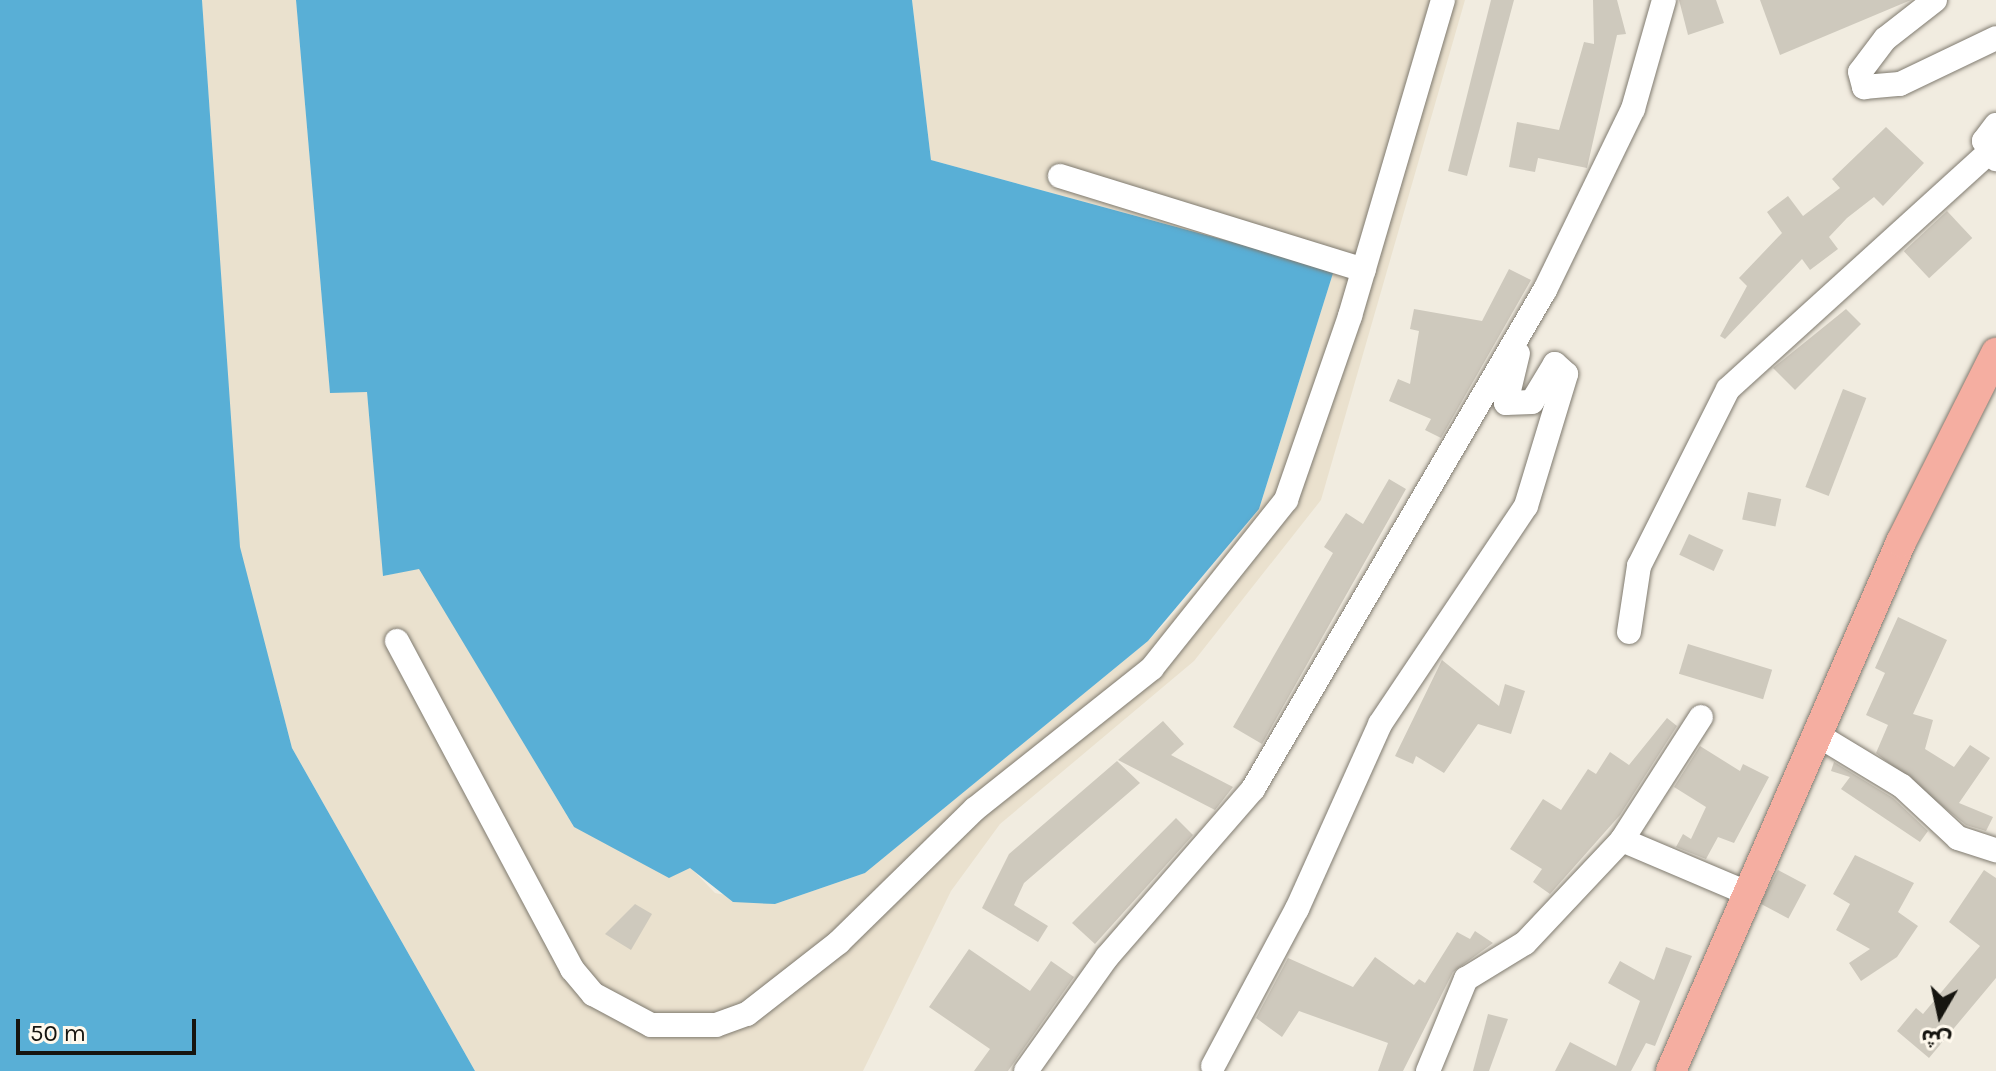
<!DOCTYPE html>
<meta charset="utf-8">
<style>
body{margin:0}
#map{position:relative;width:1996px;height:1071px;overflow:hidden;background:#f1ece0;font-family:Karla,"Noto Sans Arabic",sans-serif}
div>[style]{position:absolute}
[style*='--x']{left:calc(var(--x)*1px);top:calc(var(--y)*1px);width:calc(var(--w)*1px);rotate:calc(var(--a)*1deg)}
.built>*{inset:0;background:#eae1ce}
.water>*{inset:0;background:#59afd6}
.building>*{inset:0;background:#cec9bd;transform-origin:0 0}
.roads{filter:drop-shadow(0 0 2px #807b70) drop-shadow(0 0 2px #807b70)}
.minor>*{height:24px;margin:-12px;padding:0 12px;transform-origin:12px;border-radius:12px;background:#fff}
.major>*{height:30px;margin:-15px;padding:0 15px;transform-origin:15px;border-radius:15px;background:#f5aea1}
span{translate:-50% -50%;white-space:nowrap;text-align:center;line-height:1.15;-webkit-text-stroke:6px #fff9ed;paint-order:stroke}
.north{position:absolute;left:1900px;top:975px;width:80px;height:80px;-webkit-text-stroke:6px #fff9ed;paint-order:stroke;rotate:189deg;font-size:22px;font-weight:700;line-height:32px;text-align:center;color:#161510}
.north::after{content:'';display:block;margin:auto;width:28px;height:36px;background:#161510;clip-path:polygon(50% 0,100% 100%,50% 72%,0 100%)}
.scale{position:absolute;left:16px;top:1019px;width:180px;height:36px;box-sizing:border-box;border:4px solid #161510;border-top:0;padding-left:10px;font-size:24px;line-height:28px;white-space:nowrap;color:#161510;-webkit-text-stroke:6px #fff9ed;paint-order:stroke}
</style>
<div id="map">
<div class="built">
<i style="clip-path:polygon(202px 0,296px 0,330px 392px,367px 392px,384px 576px,419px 568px,574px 827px,690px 867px,715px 893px,775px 904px,865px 873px,1148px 641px,1199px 588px,1259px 509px,1334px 270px,931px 160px,912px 0,1465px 0,1321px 500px,1194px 661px,1000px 824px,951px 891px,863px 1071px,475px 1071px,292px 748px,239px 547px)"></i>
</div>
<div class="water">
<i style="clip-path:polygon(0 0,202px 0,240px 547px,292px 748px,475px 1071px,0 1071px)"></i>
<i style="clip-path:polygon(296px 0,912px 0,931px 160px,1334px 270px,1259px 509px,1148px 641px,865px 873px,775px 904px,733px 902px,690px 868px,669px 878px,574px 827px,419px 569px,383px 576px,367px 392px,330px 393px)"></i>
</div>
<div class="building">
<i style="clip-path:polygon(1491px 0,1514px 0,1467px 176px,1448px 171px)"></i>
<i style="clip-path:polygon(1593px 0,1617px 0,1626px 34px,1617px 35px,1587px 168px,1538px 158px,1535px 172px,1509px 167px,1517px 122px,1559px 130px,1584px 42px,1594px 44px)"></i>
<i style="clip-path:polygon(1679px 0,1716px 0,1724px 23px,1688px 35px)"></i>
<i style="clip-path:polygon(1760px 0,1911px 0,1780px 55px)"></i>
<i style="clip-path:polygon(1886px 127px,1924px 163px,1883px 206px,1874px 197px,1847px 218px,1829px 237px,1838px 249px,1810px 270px,1802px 259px,1725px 339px,1720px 336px,1747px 286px,1739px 278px,1782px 233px,1767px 212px,1788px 196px,1803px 216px,1840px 188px,1832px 179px)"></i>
<i style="left:1947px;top:211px;width:37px;height:59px;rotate:47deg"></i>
<i style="clip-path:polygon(1509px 269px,1531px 280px,1441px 438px,1425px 430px,1431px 419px,1389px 401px,1398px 379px,1410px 384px,1419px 331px,1410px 329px,1414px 309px,1482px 321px)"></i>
<i style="clip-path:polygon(1846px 309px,1861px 324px,1795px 390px,1773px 368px)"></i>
<i style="left:1843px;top:389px;width:25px;height:105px;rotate:21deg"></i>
<i style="clip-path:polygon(1389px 479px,1406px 489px,1262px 744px,1233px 727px,1333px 553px,1324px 547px,1346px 513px,1363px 524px)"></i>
<i style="left:1748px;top:492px;width:34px;height:28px;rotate:12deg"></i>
<i style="left:1689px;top:534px;width:38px;height:23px;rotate:25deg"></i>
<i style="clip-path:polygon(1898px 617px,1947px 640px,1913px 714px,1933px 720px,1925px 749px,1954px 767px,1970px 745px,1990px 758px,1959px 803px,1993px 817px,1986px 831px,1966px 825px,1876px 753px,1888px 725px,1866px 715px,1885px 673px,1875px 668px)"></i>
<i style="left:1688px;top:644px;width:88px;height:31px;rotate:17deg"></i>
<i style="clip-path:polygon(1442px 660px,1499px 706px,1505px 684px,1525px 691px,1511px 734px,1478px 724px,1444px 773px,1416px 756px,1413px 764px,1395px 756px)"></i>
<i style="clip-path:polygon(1667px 718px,1677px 726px,1620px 815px,1550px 894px,1533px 882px,1542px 869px,1510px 849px,1543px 799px,1561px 810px,1588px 769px,1596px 774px,1610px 752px,1629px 765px)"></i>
<i style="clip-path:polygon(1163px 721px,1184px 744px,1171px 755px,1233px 787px,1215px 810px,1118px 760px)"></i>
<i style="clip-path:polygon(1700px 746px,1740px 771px,1743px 764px,1769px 777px,1734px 843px,1718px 837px,1706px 859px,1676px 847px,1683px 834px,1691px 839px,1706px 807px,1674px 787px)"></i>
<i style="clip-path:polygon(1117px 761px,1140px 783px,1024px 883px,1014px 905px,1048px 926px,1038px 942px,982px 908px,1009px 854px)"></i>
<i style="clip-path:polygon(1834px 762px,1893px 798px,1928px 831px,1920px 842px,1841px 789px,1850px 777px,1831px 771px)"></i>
<i style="clip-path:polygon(1176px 818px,1193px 835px,1095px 944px,1072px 923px)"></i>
<i style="clip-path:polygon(1855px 855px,1914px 883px,1898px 912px,1918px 926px,1897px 957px,1861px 981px,1849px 963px,1870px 949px,1836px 930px,1850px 904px,1833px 894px)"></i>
<i style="left:1778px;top:870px;width:32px;height:38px;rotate:28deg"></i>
<i style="clip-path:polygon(1984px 870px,1996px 878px,1996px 978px,1929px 1058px,1897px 1031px,1916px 1008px,1923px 1014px,1980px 946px,1949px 922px)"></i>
<i style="clip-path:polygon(635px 904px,652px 914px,631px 950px,605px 934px)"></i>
<i style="clip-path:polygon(1475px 931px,1493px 943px,1453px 972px,1403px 1071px,1378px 1071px,1388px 1043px,1299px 1011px,1282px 1037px,1256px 1018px,1288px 958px,1353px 987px,1375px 957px,1414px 985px,1419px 979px,1425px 983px,1457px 932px,1470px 939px)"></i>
<i style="clip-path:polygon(1666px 947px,1692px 956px,1655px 1046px,1646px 1043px,1631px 1071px,1555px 1071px,1570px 1042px,1616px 1066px,1640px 1001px,1608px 983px,1620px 961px,1654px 980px)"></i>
<i style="clip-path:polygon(969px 949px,1030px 991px,1051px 961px,1074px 977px,1008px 1071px,974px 1071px,990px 1049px,929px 1007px)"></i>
<i style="clip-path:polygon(1488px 1014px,1508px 1019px,1489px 1071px,1473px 1071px)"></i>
</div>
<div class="roads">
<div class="minor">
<i style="--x:1935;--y:0;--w:63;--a:142"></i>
<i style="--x:1885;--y:39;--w:41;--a:127.1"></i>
<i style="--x:1860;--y:72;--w:16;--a:75"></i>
<i style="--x:1864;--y:87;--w:36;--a:-5"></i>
<i style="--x:1900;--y:84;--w:106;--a:-25.6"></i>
<i style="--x:1996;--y:125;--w:20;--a:127"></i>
<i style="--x:1984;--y:141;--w:22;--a:56"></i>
<i style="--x:1060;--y:176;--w:318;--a:17.2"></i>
<i style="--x:1629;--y:632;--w:67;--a:-81.4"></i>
<i style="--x:1639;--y:566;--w:198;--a:-63.3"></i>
<i style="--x:1728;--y:389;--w:351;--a:-42.2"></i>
<i style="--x:397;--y:641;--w:372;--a:61.9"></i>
<i style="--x:572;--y:969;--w:33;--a:50"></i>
<i style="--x:593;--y:994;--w:66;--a:28.1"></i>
<i style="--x:651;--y:1025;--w:65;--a:0"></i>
<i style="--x:716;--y:1025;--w:33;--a:-20"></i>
<i style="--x:747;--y:1014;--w:117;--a:-38"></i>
<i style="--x:839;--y:942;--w:190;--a:-44.4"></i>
<i style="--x:975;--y:809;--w:226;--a:-38.5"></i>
<i style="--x:1152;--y:668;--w:215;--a:-51.4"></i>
<i style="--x:1286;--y:500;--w:195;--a:-70.8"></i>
<i style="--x:1350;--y:316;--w:329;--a:-73.6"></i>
<i style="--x:1816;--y:734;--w:100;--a:31.2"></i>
<i style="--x:1902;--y:786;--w:76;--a:42.9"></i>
<i style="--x:1958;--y:838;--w:40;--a:18"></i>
<i style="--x:1622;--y:840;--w:146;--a:-57.3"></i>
<i style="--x:1213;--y:1066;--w:178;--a:-61.9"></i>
<i style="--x:1297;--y:909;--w:203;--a:-65.8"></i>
<i style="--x:1380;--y:724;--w:262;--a:-56.2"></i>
<i style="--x:1526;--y:506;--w:138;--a:-73.1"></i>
<i style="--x:1566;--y:374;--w:15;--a:-138"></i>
<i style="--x:1555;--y:364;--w:44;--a:121.2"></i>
<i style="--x:1532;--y:402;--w:26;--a:178"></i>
<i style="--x:1506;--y:403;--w:51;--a:-76.5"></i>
<i style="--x:1026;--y:1071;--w:140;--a:-54.6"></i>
<i style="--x:1107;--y:957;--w:223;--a:-49"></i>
<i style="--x:1253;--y:789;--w:578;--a:-59.67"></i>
<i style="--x:1545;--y:290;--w:201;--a:-64.1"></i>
<i style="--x:1633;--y:109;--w:113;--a:-74.1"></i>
<i style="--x:1428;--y:1071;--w:100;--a:-67.6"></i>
<i style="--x:1466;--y:979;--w:69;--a:-31.4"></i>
<i style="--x:1525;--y:943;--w:141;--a:-46.7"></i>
<i style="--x:1622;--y:840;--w:136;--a:23"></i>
</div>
<div class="major">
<i style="--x:1671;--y:1071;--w:577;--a:-66.5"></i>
<i style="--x:1901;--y:542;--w:212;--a:-63.3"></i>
</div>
</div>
<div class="north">ش</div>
<div class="scale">50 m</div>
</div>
